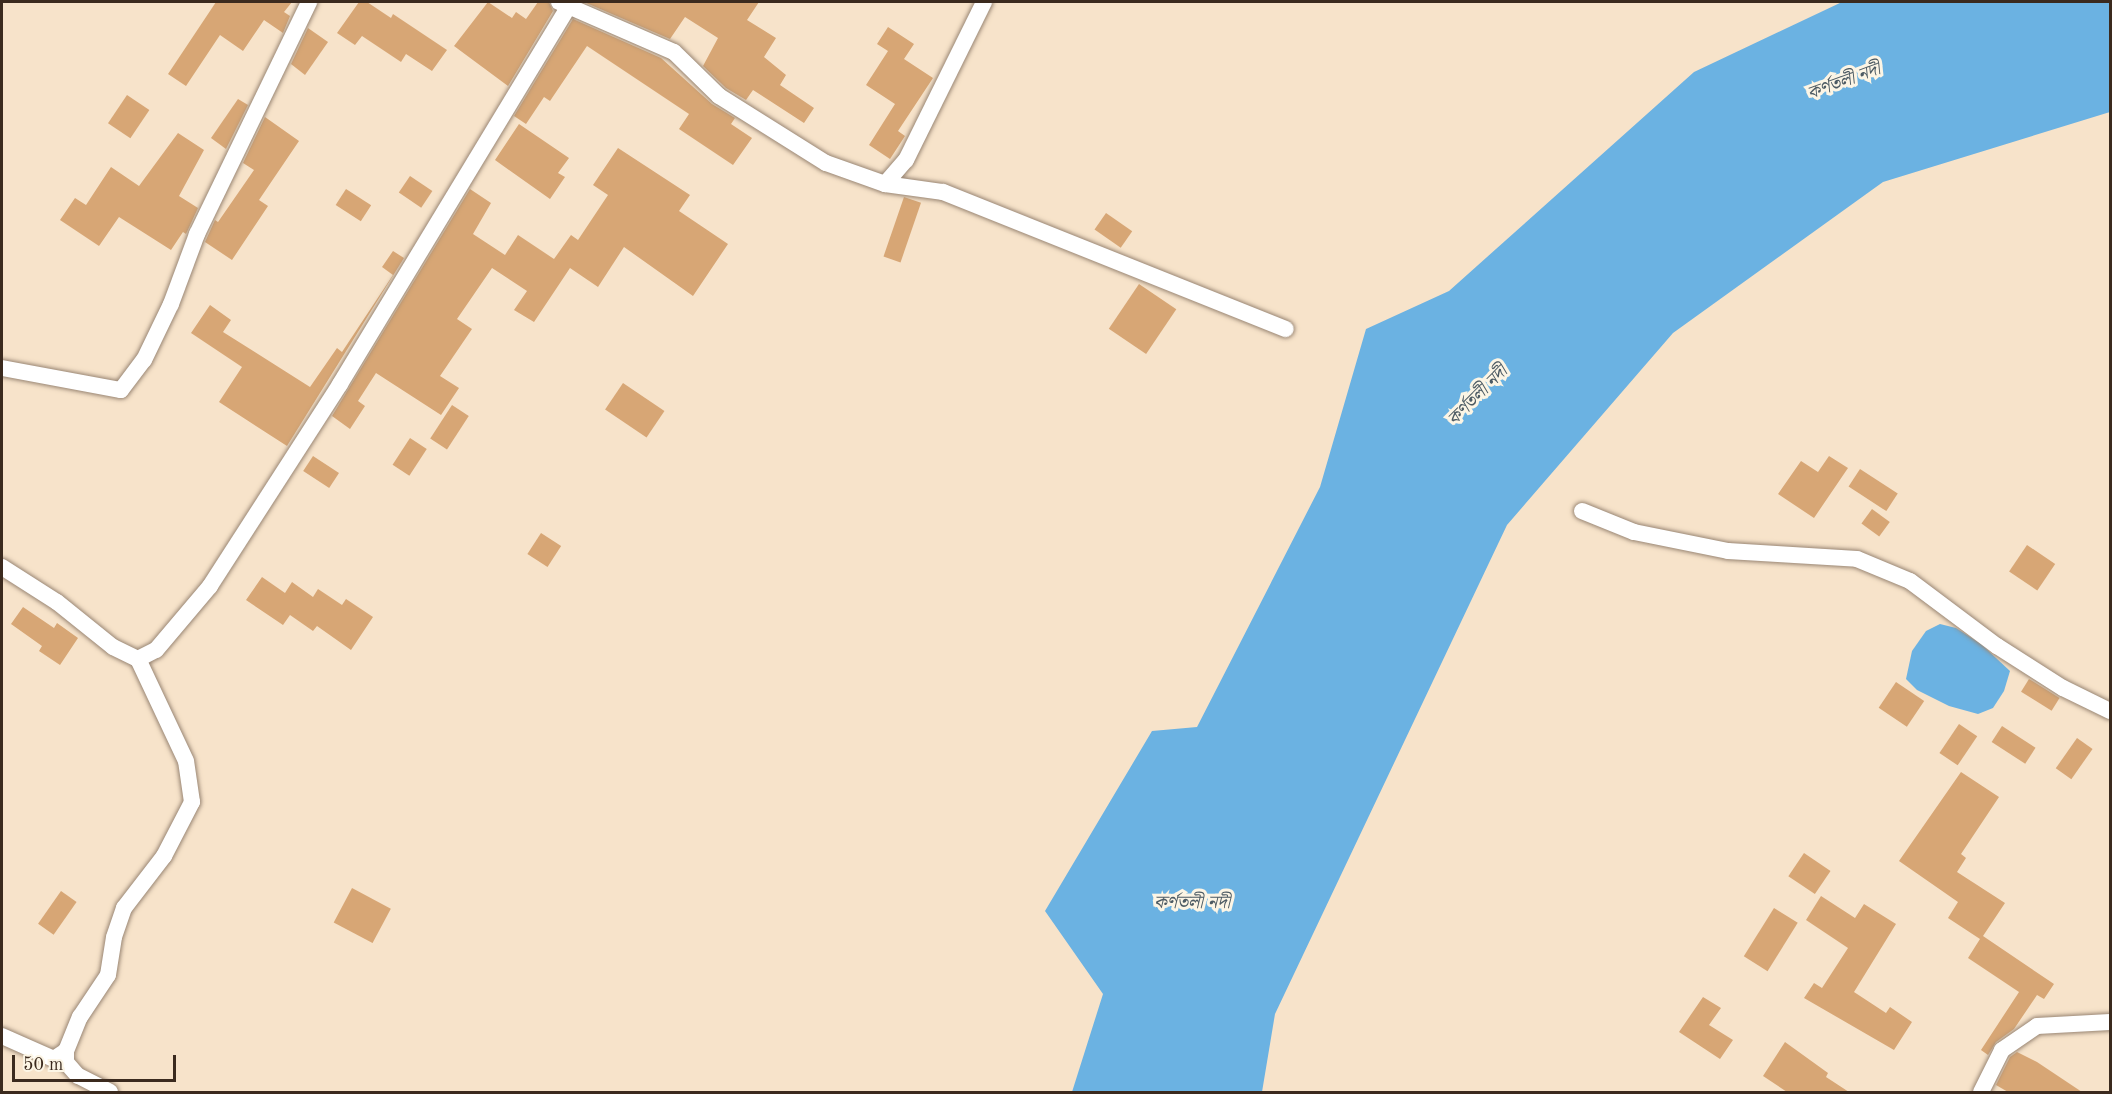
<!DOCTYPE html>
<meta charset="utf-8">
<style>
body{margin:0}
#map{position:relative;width:2112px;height:1094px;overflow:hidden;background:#f7e3ca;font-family:"Old Standard TT","Noto Serif Bengali",serif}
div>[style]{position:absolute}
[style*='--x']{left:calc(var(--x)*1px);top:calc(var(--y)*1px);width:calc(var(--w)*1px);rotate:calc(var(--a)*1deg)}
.water>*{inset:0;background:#6bb2e2}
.building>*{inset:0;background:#d7a675;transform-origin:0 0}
.roads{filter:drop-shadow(0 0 2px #998674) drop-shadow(0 0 2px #998674)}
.street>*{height:16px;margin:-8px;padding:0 8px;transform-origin:8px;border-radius:8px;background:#fff}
span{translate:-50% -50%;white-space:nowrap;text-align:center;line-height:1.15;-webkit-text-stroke:6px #fcf5e5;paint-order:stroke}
.water-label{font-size:18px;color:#4c5a63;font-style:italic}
.frame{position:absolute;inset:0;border:3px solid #3b2a1e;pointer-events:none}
.scale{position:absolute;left:12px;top:1055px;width:164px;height:27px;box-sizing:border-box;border:3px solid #3b2a1e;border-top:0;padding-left:8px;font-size:18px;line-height:21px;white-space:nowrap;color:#3b2a1e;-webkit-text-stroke:4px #fcf5e5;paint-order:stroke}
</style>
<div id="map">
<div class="water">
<i style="clip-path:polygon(1842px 2px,2110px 2px,2110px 112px,1883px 182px,1673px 333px,1507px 525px,1275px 1014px,1262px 1092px,1072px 1092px,1103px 994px,1045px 911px,1152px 731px,1197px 727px,1320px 487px,1366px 329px,1449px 291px,1694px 72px)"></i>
<i style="clip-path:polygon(1940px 624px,1956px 628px,1981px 644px,2010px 671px,2004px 691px,1993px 708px,1978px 714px,1949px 706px,1917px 690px,1906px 679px,1912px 651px,1926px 631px)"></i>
</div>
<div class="building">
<i style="clip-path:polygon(216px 2px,292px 2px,284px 12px,290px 16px,283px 33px,264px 20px,243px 51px,220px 35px,186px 86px,168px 74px)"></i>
<i style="clip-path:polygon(359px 2px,367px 2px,391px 18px,393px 14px,447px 50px,432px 71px,406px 54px,401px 62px,362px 36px,355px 45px,337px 33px)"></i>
<i style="clip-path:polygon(488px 2px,512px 18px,516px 12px,526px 19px,538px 2px,549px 2px,553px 11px,508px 86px,454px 46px)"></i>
<i style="clip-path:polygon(584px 2px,759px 2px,747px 20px,776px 38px,764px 57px,786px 75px,780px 85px,814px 108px,804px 123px,753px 90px,746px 100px,726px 88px,703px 66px,718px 38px,685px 17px,670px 39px)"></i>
<i style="clip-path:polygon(573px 19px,661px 58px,712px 104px,735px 118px,731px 124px,752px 138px,733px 165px,679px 129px,689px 114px,587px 46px,550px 101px,544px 97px,526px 124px,514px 116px)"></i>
<i style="clip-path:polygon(888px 27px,914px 44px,904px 59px,933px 78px,898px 131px,905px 136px,890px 159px,869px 145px,895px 104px,866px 85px,888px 51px,877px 44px)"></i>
<i style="clip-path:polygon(308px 28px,328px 42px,305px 75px,291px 64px)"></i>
<i style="left:127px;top:95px;width:27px;height:34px;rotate:34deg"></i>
<i style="clip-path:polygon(238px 99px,248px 105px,226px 149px,211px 138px)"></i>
<i style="clip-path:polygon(265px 117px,299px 141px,259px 200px,268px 206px,232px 260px,205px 242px,215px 220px,218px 222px,254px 170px,243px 163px)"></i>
<i style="clip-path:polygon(519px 124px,569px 158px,558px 173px,565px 177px,550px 199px,495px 160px)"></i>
<i style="clip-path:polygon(178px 133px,204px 150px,179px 196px,198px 208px,186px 234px,183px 232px,171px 250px,119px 217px,99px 246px,60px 220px,75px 198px,86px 205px,111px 167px,139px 186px)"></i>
<i style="clip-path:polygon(618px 148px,690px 195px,679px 211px,728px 244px,693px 296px,624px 247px,598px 287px,570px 268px,534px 322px,514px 310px,527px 291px,492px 268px,457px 319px,472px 329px,440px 376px,459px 388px,441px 415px,376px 373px,358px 401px,365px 406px,350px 429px,332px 416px,470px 189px,491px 203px,473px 234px,505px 255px,518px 235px,554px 259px,571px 235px,578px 240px,608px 195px,593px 185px)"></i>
<i style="left:410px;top:176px;width:27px;height:20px;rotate:34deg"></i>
<i style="left:346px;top:189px;width:30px;height:19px;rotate:33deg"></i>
<i style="left:904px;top:197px;width:18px;height:63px;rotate:19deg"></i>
<i style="left:1106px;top:213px;width:32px;height:20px;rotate:35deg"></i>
<i style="clip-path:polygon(393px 251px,404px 258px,287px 446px,219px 402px,242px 367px,191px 333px,210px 305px,231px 320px,223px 332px,310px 387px,337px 348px,342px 352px,393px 275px,382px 267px)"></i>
<i style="left:1139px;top:284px;width:45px;height:54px;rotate:34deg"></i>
<i style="left:623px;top:383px;width:50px;height:32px;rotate:34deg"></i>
<i style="left:452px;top:405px;width:20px;height:40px;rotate:33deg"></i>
<i style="left:410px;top:438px;width:20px;height:32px;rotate:33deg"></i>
<i style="left:313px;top:456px;width:31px;height:18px;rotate:33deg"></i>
<i style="clip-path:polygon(1829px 456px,1848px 468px,1814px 518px,1778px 494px,1801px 461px,1818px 472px)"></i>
<i style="left:1860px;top:469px;width:45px;height:21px;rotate:33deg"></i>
<i style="left:1872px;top:509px;width:22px;height:18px;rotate:36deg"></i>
<i style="left:541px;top:533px;width:24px;height:25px;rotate:33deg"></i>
<i style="left:2027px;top:545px;width:34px;height:32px;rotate:34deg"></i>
<i style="clip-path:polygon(262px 577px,285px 593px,292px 582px,313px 597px,318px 589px,342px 605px,346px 599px,373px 617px,351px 650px,317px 626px,313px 631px,290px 615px,283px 625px,246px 600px)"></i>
<i style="clip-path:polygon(23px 607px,54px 628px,57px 623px,78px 638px,60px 665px,39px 651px,42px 646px,11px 624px)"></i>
<i style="left:2029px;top:679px;width:36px;height:15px;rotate:32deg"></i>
<i style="left:1896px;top:682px;width:34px;height:31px;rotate:34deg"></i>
<i style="left:1959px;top:724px;width:22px;height:35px;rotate:34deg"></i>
<i style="left:2002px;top:726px;width:40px;height:19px;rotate:33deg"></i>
<i style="left:2077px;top:738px;width:19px;height:37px;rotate:35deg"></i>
<i style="clip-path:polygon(1961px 772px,1999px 797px,1961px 854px,1966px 858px,1957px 872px,2005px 903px,1983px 936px,2054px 984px,2044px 999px,2037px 995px,2014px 1029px,1996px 1042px,1988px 1055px,1981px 1050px,2019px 992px,1968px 958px,1980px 939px,1948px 918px,1958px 902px,1899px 861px)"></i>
<i style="left:1804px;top:853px;width:32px;height:28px;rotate:34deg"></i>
<i style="left:352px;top:888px;width:44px;height:39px;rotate:28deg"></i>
<i style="left:61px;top:891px;width:19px;height:40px;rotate:35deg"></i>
<i style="clip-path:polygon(1821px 896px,1855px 918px,1864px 904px,1896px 924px,1854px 992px,1886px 1013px,1890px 1007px,1912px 1022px,1894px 1050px,1804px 998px,1814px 983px,1822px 988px,1848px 948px,1806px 920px)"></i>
<i style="left:1774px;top:908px;width:28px;height:57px;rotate:32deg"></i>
<i style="clip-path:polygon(1703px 997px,1721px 1008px,1709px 1025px,1733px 1040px,1720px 1059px,1679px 1032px)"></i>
<i style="clip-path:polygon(1785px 1042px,1828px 1073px,1826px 1077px,1849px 1092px,1787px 1092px,1763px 1076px)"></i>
<i style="clip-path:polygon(2017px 1052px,2037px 1062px,2082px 1092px,2008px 1092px,1996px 1085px,2010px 1057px)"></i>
</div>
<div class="roads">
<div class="street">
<i style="--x:559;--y:2;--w:125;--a:23.5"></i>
<i style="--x:674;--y:52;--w:63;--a:44.4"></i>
<i style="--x:719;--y:96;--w:126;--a:32.1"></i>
<i style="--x:826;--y:163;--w:63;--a:19.6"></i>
<i style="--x:885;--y:184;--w:59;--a:7.9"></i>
<i style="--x:943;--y:192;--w:369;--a:21.8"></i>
<i style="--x:885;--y:184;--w:32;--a:-49"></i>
<i style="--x:906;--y:160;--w:176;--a:-63.7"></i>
<i style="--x:2;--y:368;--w:121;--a:10.5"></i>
<i style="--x:121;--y:390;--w:38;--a:-53"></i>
<i style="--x:144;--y:360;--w:62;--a:-64.3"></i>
<i style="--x:171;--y:304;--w:75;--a:-69.6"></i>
<i style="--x:197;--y:234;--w:258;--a:-64.2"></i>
<i style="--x:1582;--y:511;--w:56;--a:22"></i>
<i style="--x:1634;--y:532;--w:96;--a:11.4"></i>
<i style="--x:1728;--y:551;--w:129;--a:3.5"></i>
<i style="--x:1857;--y:559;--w:57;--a:22.5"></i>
<i style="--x:1910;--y:581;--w:109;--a:36.8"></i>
<i style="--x:1997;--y:646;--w:78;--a:32.5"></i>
<i style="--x:2063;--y:688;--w:52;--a:26.1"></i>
<i style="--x:2;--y:567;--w:65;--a:32.5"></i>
<i style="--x:57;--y:602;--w:72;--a:38.8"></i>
<i style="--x:113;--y:647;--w:28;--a:26"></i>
<i style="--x:138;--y:659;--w:20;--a:-27"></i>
<i style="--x:156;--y:650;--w:84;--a:-49.8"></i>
<i style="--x:210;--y:586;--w:240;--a:-57.2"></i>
<i style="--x:340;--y:384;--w:446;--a:-58.8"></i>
<i style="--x:2;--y:1036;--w:57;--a:23.9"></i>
<i style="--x:54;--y:1059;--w:14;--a:-34"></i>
<i style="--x:110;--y:1092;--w:36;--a:-153"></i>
<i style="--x:78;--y:1076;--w:18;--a:-131"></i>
<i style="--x:66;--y:1062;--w:11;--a:-90"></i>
<i style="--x:66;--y:1051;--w:37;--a:-68"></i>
<i style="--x:80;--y:1017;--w:50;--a:-56.3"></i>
<i style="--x:108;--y:975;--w:38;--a:-81"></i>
<i style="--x:114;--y:937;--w:31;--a:-71"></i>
<i style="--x:124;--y:908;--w:66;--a:-52.4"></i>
<i style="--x:164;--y:856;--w:61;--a:-62.6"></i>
<i style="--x:192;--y:802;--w:41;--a:-98.3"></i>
<i style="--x:186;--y:761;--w:113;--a:-115.2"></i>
<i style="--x:1981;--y:1092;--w:47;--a:-63.4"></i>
<i style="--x:2002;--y:1050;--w:42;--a:-34.4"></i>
<i style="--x:2037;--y:1026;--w:73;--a:-3.1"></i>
</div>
</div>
<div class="water-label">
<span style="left:1844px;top:82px;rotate:-20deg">কর্ণতলী নদী</span>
<span style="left:1478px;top:396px;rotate:-45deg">কর্ণতলী নদী</span>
<span style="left:1192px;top:903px">কর্ণতলী নদী</span>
</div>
<div class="frame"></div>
<div class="scale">50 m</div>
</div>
